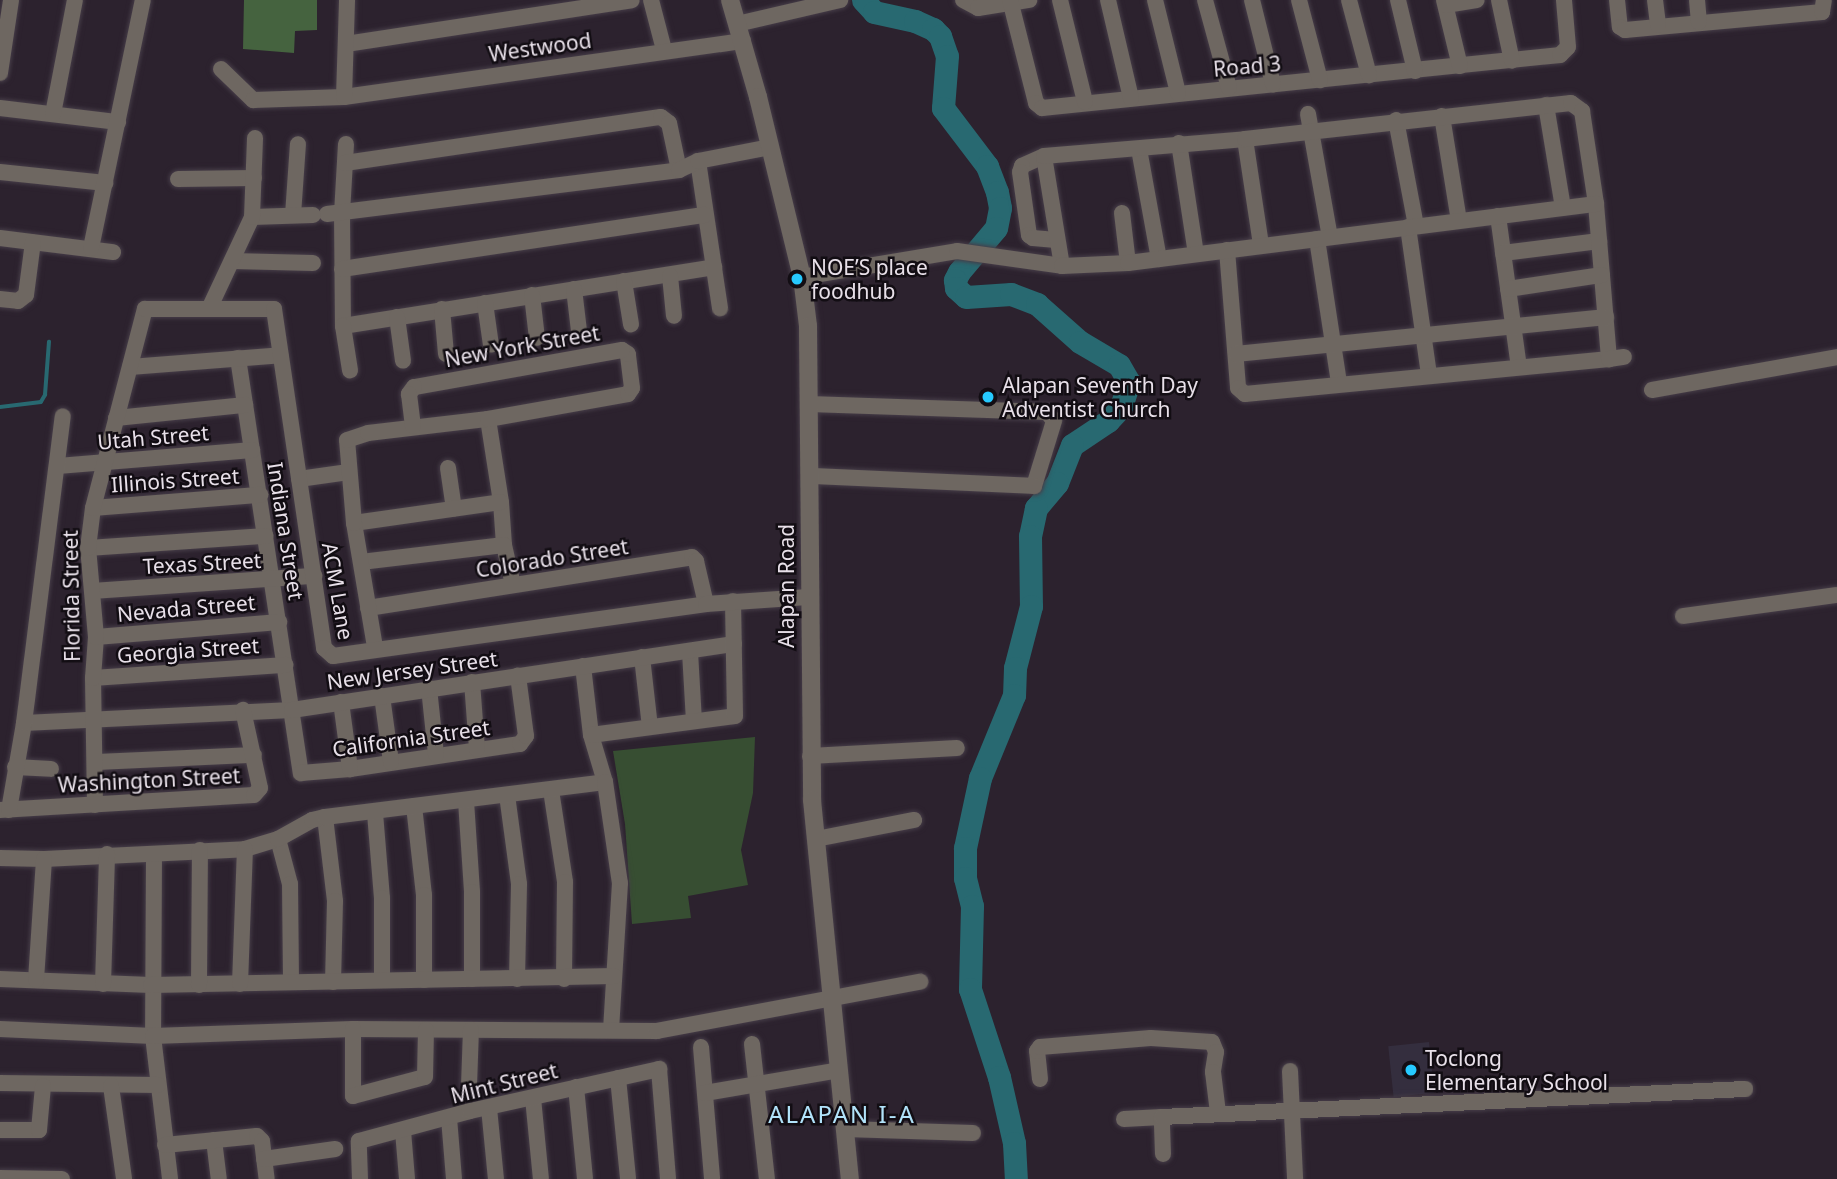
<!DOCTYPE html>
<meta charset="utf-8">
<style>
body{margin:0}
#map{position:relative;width:1837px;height:1179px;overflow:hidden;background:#2c222e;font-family:"Noto Sans",sans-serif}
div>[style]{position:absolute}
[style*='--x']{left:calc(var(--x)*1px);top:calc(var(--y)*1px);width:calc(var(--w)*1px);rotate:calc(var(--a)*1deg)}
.education>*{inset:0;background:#342e3e;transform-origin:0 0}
.green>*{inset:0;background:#374e32}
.forest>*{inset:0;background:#45633f}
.stream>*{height:3.5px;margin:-1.75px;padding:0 1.75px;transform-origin:1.75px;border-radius:1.75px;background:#286971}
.river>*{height:23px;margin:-11.5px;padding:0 11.5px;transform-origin:11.5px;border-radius:11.5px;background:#286971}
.roads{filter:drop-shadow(0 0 2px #463d48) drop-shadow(0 0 2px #463d48)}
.minor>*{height:16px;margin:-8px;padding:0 8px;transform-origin:8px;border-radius:8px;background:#6e6761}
.tertiary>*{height:18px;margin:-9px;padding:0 9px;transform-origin:9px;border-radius:9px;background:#6e6761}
.dots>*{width:19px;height:19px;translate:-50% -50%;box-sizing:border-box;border:4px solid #120d13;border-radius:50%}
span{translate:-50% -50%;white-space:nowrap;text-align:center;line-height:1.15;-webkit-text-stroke:5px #120d13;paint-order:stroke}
.street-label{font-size:21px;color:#e8e0e9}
.poi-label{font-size:21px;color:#e8e0e9}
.left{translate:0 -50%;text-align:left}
.quarter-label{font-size:24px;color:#b1e3fa;letter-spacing:2px}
</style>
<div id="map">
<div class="education">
<i style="left:1429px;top:1042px;width:51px;height:41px;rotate:84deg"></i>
</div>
<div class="green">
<i style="clip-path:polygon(755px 737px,753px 793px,741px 850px,748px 885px,688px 896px,691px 918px,632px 924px,625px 824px,613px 751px)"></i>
</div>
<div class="forest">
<i style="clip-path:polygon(244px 0,317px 0,317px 30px,295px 31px,294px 53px,243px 49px)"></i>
</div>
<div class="stream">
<i style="--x:0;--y:407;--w:41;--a:-7"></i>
<i style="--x:41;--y:402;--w:8;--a:-60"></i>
<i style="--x:45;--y:395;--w:53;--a:-85.7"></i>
</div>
<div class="river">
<i style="--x:863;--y:0;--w:16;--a:47"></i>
<i style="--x:874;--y:12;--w:42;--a:12.4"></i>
<i style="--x:915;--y:21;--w:20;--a:24"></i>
<i style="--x:933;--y:29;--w:10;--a:45"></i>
<i style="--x:940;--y:36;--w:21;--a:71"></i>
<i style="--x:947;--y:56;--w:52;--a:94.4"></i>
<i style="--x:943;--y:108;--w:73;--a:52.8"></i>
<i style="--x:987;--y:166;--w:28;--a:69"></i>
<i style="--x:997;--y:192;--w:16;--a:79"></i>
<i style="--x:1000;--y:208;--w:20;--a:101"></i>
<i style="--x:996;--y:228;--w:57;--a:130.1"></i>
<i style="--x:959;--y:272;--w:9;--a:117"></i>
<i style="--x:955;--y:280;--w:8;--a:83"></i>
<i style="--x:956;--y:288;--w:13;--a:42"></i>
<i style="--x:966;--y:297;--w:45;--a:-3.8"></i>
<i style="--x:1011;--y:294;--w:28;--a:21"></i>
<i style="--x:1037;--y:304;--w:57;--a:41.5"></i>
<i style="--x:1080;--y:342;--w:45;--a:30.5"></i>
<i style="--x:1119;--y:365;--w:20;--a:60"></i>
<i style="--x:1129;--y:382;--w:26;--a:108"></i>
<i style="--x:1121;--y:407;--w:19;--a:133"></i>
<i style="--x:1108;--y:421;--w:43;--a:146.3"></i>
<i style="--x:1072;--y:445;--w:41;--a:111.5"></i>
<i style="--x:1057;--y:483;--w:33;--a:130"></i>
<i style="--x:1036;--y:508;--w:29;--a:102"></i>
<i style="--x:1030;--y:536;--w:70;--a:89.2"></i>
<i style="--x:1031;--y:606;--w:64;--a:104.5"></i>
<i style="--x:1015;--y:668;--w:27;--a:92"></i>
<i style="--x:1014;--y:695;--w:90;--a:112.3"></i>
<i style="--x:980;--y:778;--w:72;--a:102.1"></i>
<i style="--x:965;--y:848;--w:30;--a:90"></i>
<i style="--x:965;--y:878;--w:29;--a:76"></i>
<i style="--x:972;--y:906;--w:83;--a:91.4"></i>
<i style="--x:970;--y:989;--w:93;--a:71.8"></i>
<i style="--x:999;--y:1077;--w:68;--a:77.2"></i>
<i style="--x:1014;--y:1143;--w:36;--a:87"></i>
</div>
<div class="roads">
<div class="minor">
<i style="--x:651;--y:0;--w:52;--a:75.4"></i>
<i style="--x:963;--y:0;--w:17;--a:28"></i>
<i style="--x:978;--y:8;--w:52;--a:-8.9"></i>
<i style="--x:1010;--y:0;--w:106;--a:75.8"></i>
<i style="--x:1036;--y:103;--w:8;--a:40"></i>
<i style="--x:1042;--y:108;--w:521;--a:-5.84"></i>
<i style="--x:1560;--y:55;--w:11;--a:-45"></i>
<i style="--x:1568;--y:47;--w:47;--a:-94.9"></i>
<i style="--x:1060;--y:0;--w:105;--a:76.2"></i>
<i style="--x:1108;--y:0;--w:101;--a:76.8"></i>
<i style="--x:1155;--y:0;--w:96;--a:76.1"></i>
<i style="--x:1205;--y:0;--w:91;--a:74.7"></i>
<i style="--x:1252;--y:0;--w:87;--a:76"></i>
<i style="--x:1299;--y:0;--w:83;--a:75.3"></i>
<i style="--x:1349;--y:0;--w:78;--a:75.1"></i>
<i style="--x:1398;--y:0;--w:73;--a:76.5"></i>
<i style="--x:1444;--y:0;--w:68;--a:76.4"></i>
<i style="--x:1499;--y:0;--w:62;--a:78"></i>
<i style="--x:1617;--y:0;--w:27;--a:84"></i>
<i style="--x:1620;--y:27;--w:6;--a:31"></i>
<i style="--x:1625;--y:30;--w:198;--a:-5.2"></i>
<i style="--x:1822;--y:12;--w:12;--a:-81"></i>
<i style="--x:1655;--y:0;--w:25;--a:83"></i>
<i style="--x:1697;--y:0;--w:22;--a:85"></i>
<i style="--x:1446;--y:5;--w:31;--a:-9"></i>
<i style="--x:737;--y:24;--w:106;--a:-13.1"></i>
<i style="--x:346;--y:44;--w:289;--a:-8.7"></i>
<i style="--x:221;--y:69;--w:45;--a:44.1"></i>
<i style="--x:253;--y:100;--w:91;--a:-1.9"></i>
<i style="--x:344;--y:97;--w:403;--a:-8"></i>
<i style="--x:0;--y:73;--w:74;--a:-81.4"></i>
<i style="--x:344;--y:97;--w:97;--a:-88.2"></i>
<i style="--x:1546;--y:105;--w:104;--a:80.6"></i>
<i style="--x:0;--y:108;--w:119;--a:6.8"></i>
<i style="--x:53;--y:114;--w:116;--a:-79.1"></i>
<i style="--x:1308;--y:114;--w:125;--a:79.9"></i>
<i style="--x:1442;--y:116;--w:106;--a:80.8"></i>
<i style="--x:1396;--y:120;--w:108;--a:79.3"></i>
<i style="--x:1245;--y:139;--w:107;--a:81.4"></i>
<i style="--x:1179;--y:143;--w:112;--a:81.3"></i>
<i style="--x:346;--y:144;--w:70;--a:93.3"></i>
<i style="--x:342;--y:214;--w:112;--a:89.5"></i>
<i style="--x:343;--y:326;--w:376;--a:-9"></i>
<i style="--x:1139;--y:149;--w:112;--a:79.7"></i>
<i style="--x:1044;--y:156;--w:24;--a:156"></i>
<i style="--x:1022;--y:166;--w:6;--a:108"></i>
<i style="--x:1020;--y:172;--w:64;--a:81.9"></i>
<i style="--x:1029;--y:235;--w:5;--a:37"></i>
<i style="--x:1033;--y:238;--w:23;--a:5"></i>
<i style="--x:698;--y:161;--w:149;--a:81.5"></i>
<i style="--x:345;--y:163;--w:319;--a:-8.3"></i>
<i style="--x:661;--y:117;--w:10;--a:37"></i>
<i style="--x:669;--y:123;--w:48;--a:78"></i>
<i style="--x:0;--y:172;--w:106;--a:6"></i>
<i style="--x:178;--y:179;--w:76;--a:-0.8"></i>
<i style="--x:1122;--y:213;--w:50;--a:83.2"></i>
<i style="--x:327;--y:214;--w:355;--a:-7.1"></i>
<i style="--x:679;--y:170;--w:21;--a:-25"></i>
<i style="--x:698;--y:161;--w:73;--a:-11"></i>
<i style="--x:293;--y:215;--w:71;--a:-86"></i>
<i style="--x:1498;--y:216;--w:152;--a:82.1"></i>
<i style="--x:252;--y:217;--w:61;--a:-1.9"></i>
<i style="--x:1408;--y:227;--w:149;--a:81.9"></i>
<i style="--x:0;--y:238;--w:114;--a:7.1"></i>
<i style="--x:1317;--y:239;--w:146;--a:81.3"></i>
<i style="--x:91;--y:248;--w:253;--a:-78.2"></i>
<i style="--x:1227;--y:250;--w:138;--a:85.4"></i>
<i style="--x:1238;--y:388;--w:9;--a:41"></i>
<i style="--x:1245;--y:394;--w:366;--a:-5.5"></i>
<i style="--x:1503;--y:253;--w:97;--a:-7.1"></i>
<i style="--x:232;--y:261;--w:81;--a:1.4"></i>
<i style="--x:1062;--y:266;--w:111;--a:-99.3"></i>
<i style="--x:1044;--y:156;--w:202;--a:-4.8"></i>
<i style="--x:1245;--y:139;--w:328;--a:-6.3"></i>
<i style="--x:1571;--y:103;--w:14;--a:36"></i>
<i style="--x:1582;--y:111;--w:94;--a:81.4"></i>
<i style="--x:1596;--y:204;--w:156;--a:85.2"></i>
<i style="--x:1609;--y:359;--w:15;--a:-8"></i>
<i style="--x:342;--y:269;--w:367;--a:-8.5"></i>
<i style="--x:670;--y:276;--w:40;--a:84.3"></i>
<i style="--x:802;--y:277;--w:157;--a:-9.5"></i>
<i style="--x:957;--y:251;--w:106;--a:8.1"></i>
<i style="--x:1062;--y:266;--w:66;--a:-2.6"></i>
<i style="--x:1128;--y:263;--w:472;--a:-7.2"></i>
<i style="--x:624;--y:281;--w:44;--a:80.8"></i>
<i style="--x:574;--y:289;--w:42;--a:83.2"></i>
<i style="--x:1508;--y:289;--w:95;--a:-8.5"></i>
<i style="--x:532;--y:295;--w:43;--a:83.4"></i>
<i style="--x:0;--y:299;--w:18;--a:6"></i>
<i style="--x:18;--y:301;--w:10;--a:-37"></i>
<i style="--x:26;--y:295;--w:53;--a:-82.5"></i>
<i style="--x:485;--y:303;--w:42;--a:81.9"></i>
<i style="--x:209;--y:309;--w:102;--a:-64.9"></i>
<i style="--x:252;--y:217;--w:79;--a:-87.8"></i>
<i style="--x:442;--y:309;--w:45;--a:84.9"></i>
<i style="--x:397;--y:317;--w:44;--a:82.2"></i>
<i style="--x:343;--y:326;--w:45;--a:81"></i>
<i style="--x:1236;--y:354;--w:372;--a:-5.7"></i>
<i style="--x:238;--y:358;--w:420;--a:81.4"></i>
<i style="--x:301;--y:773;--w:49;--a:-4.7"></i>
<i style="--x:350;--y:769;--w:172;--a:-8.4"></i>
<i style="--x:520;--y:744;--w:10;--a:-53"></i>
<i style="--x:526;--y:736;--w:61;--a:-97.6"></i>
<i style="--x:130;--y:367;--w:151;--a:-4.5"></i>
<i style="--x:1652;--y:390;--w:188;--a:-10.1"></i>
<i style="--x:809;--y:404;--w:238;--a:1.9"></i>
<i style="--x:1047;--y:412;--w:11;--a:52"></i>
<i style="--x:1054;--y:421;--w:68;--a:107.1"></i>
<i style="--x:1034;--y:486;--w:224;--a:-177.4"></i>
<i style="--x:116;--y:418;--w:130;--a:-5.8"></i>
<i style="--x:488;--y:419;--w:84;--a:81.1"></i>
<i style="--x:501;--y:502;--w:43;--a:86"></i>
<i style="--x:504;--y:545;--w:41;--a:77.3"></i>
<i style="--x:58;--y:466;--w:195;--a:-4.7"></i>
<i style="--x:448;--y:468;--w:41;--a:81.7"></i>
<i style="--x:299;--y:479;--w:50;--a:-8"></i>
<i style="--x:93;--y:508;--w:168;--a:-4.5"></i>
<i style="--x:354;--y:523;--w:148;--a:-8.1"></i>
<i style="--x:88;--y:548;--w:178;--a:-3.9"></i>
<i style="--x:361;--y:562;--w:144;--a:-6.8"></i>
<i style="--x:92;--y:591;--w:223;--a:-3.9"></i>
<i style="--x:368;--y:608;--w:328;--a:-8.9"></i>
<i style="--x:692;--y:557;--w:6;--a:45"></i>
<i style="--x:696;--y:561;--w:44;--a:76.9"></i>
<i style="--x:1683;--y:616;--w:155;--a:-7.8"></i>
<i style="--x:96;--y:637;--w:184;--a:-4.7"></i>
<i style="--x:375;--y:647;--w:126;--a:-99.6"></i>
<i style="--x:354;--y:523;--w:83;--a:-94.8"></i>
<i style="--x:347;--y:440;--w:22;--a:-18"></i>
<i style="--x:368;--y:433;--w:121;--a:-6.7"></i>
<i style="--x:488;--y:419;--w:142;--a:-10.1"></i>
<i style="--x:628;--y:394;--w:7;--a:-56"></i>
<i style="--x:632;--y:388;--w:34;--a:-97"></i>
<i style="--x:628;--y:354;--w:7;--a:-146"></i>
<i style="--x:622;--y:350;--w:211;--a:169.9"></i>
<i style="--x:414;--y:387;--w:9;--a:126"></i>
<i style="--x:409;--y:394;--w:32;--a:83"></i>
<i style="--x:690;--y:652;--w:69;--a:86.7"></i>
<i style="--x:642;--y:657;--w:70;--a:83.5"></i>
<i style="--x:583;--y:666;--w:69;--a:83.4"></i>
<i style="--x:591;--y:735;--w:49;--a:73.4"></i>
<i style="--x:93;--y:678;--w:193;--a:-3.9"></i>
<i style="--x:472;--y:682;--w:67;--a:85.7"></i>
<i style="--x:429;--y:688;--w:67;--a:84"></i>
<i style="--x:382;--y:696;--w:67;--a:82.2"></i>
<i style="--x:341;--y:702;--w:68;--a:82.3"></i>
<i style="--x:24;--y:723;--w:268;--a:-2.8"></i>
<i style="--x:292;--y:710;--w:447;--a:-8.5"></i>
<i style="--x:591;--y:735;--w:145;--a:-7.5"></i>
<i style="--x:735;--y:716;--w:115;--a:-91"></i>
<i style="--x:810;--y:756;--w:147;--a:-3.1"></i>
<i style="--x:97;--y:762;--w:157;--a:-2.6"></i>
<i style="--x:15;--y:767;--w:36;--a:3"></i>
<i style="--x:551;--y:790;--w:93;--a:81.3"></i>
<i style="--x:565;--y:882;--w:97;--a:90.6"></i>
<i style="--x:507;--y:795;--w:90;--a:82.3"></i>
<i style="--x:519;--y:884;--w:95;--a:91.2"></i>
<i style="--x:466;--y:801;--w:91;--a:86.2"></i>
<i style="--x:472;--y:892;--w:87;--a:90"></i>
<i style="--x:95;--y:805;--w:127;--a:-90.9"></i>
<i style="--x:93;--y:678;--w:41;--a:-85.8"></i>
<i style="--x:96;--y:637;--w:89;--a:-95.1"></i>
<i style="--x:88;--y:548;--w:40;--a:-82.9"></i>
<i style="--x:93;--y:508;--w:206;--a:-75.4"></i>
<i style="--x:145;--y:309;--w:129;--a:0"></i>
<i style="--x:274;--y:309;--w:343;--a:81.6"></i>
<i style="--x:324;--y:648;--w:12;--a:42"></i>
<i style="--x:333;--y:656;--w:377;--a:-7.9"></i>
<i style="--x:706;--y:604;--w:102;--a:-3.9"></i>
<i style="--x:414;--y:806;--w:90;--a:83.6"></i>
<i style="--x:424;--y:895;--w:85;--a:90"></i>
<i style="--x:0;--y:810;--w:254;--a:-3.4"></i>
<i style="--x:254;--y:795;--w:9;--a:-49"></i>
<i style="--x:260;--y:788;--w:80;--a:-102.3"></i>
<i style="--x:9;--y:810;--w:88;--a:-80.2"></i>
<i style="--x:24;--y:723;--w:309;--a:-82.8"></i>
<i style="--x:375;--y:813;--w:85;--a:85.3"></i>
<i style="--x:382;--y:898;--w:82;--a:90"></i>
<i style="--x:325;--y:817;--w:85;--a:83.2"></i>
<i style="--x:335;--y:901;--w:81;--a:91.4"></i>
<i style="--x:278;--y:839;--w:47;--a:75.1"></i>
<i style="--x:290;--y:884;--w:98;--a:89.4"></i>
<i style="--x:816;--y:839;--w:100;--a:-11"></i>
<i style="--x:154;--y:854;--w:182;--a:90.3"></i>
<i style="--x:153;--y:1036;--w:144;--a:83.2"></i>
<i style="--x:0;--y:858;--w:44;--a:1.3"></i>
<i style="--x:44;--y:859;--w:201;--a:-2.8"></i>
<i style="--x:245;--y:849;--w:34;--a:-17"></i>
<i style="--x:278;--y:839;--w:39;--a:-29"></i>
<i style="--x:312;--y:820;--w:13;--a:-13"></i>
<i style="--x:325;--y:817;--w:282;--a:-7.1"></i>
<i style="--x:605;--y:782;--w:102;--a:81.6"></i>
<i style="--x:620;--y:883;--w:147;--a:93.5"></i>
<i style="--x:0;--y:979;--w:151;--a:2.3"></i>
<i style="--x:151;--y:985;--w:463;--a:-1.1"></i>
<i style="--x:36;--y:980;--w:121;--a:-86.2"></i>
<i style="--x:103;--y:984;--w:130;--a:-88.2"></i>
<i style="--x:240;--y:984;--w:135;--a:-87.9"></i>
<i style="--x:199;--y:985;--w:135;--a:-89.6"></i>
<i style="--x:0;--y:1029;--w:153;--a:2.6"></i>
<i style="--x:153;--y:1036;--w:200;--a:-2"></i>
<i style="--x:353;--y:1029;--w:304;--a:0.4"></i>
<i style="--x:657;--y:1031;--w:268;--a:-10.6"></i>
<i style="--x:353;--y:1029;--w:67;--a:90"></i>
<i style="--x:353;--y:1096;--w:74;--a:-14.8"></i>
<i style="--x:425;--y:1077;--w:47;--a:-88.8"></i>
<i style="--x:752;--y:1044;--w:136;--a:83.7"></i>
<i style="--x:701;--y:1047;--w:132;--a:85.2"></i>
<i style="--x:1290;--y:1071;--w:108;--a:87.3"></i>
<i style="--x:618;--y:1078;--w:101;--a:84.3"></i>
<i style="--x:1040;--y:1079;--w:28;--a:-96"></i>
<i style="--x:1037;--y:1051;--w:5;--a:-53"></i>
<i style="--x:1040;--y:1047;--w:111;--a:-4.6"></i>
<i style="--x:1151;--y:1038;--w:61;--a:3.8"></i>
<i style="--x:1212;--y:1042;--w:11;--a:68"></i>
<i style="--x:1216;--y:1052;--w:20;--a:99"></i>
<i style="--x:1213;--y:1072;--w:41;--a:83"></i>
<i style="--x:0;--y:1083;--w:158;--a:0.7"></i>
<i style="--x:111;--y:1086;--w:94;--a:82"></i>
<i style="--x:469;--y:1086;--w:56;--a:-88"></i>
<i style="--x:576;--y:1087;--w:92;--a:84.4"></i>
<i style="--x:705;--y:1093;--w:136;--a:-9.7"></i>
<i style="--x:533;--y:1098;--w:81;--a:84.4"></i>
<i style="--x:489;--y:1108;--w:71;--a:84.4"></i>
<i style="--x:449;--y:1118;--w:61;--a:85.3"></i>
<i style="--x:1124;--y:1119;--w:38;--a:-3"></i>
<i style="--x:845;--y:1129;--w:128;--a:1.8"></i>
<i style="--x:0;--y:1130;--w:39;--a:0"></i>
<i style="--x:39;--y:1130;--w:44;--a:-84.8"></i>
<i style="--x:403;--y:1131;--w:48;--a:85.2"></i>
<i style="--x:214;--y:1140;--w:39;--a:83"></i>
<i style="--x:165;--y:1145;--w:92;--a:-5.6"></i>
<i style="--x:257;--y:1136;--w:7;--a:45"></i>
<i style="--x:262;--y:1141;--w:38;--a:83"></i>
<i style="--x:1163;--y:1154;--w:37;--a:-92"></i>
<i style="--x:1162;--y:1117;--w:584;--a:-2.75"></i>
<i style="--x:264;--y:1159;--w:72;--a:-8"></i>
<i style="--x:0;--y:1178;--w:62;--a:0.9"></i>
<i style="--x:360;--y:1179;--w:38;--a:-92"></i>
<i style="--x:359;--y:1141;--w:115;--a:-15.1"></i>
<i style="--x:470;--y:1111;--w:194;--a:-12.5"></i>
<i style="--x:659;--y:1069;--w:110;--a:85.3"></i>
</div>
<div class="tertiary">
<i style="--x:730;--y:0;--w:101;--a:73.9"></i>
<i style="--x:758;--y:97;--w:185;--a:76.3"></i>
<i style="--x:802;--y:277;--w:49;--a:83"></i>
<i style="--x:808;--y:326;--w:474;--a:89.5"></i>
<i style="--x:812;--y:800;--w:381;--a:84.3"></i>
</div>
</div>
<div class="dots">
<i style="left:797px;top:279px;background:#26c9fe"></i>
<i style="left:988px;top:397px;background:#26c9fe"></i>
<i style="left:1411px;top:1070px;background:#26c9fe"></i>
</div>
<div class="street-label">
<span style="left:540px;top:47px;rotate:-8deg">Westwood</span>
<span style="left:1247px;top:66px;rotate:-5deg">Road 3</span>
<span style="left:522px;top:346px;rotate:-10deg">New York Street</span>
<span style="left:153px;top:437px;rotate:-5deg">Utah Street</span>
<span style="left:175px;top:480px;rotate:-4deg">Illinois Street</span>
<span style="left:286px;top:531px;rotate:81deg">Indiana Street</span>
<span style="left:552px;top:558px;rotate:-9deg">Colorado Street</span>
<span style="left:202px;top:563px;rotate:-3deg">Texas Street</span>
<span style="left:786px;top:586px;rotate:-90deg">Alapan Road</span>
<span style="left:338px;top:591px;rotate:80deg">ACM Lane</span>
<span style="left:71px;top:596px;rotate:-91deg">Florida Street</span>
<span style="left:186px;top:608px;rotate:-5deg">Nevada Street</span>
<span style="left:188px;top:650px;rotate:-4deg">Georgia Street</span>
<span style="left:412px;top:670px;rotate:-8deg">New Jersey Street</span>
<span style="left:411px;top:738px;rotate:-8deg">California Street</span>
<span style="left:149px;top:780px;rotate:-3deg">Washington Street</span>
<span style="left:504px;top:1083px;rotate:-14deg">Mint Street</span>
</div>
<div class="poi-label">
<span class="left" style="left:811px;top:279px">NOE’S place<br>foodhub</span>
<span class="left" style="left:1002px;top:397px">Alapan Seventh Day<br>Adventist Church</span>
<span class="left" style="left:1425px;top:1070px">Toclong<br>Elementary School</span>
</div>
<div class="quarter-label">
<span style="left:842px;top:1114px">ALAPAN I-A</span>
</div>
</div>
